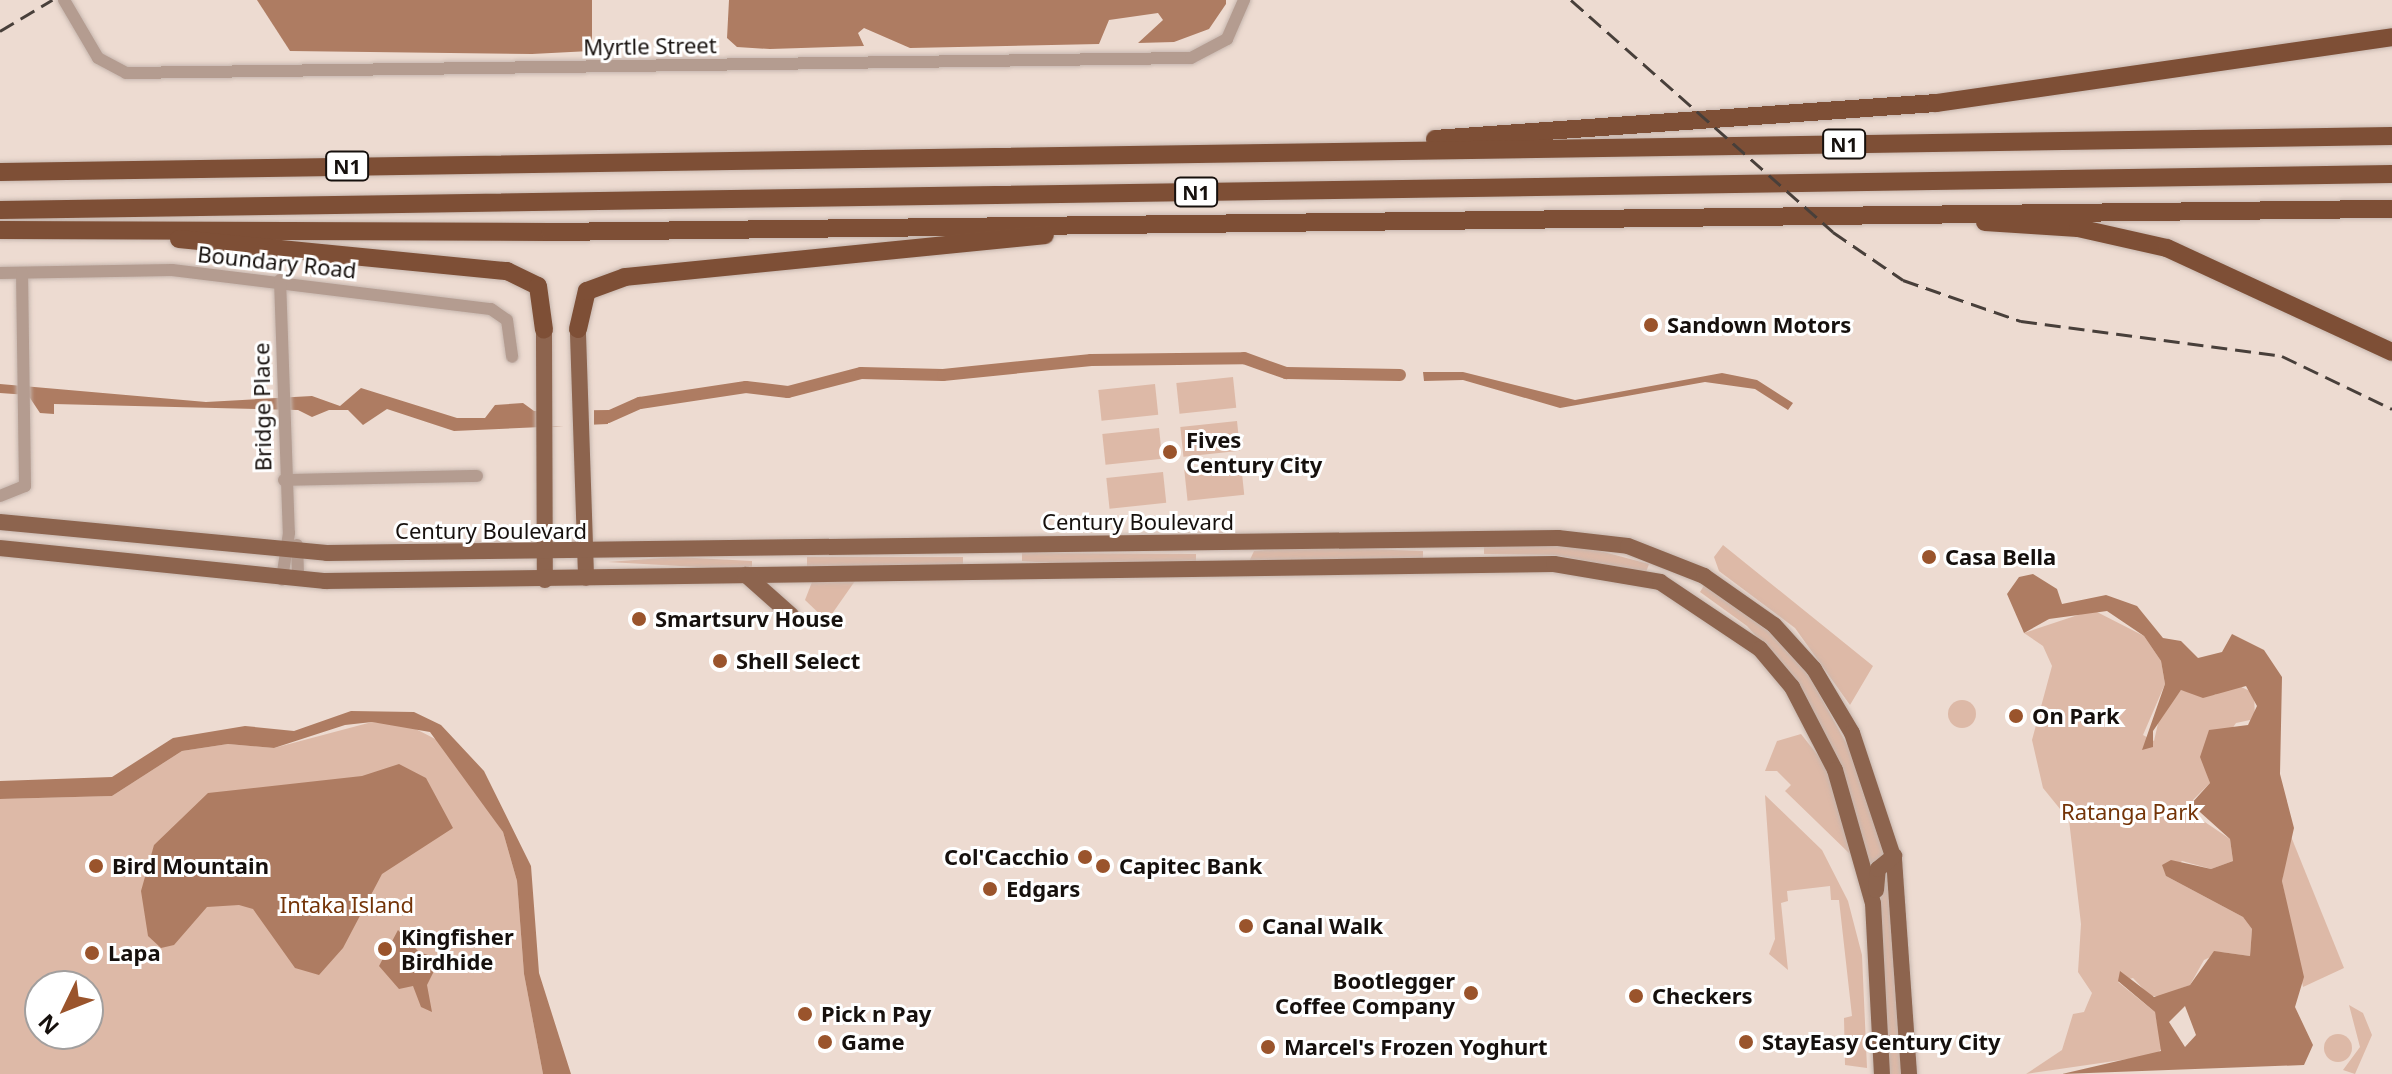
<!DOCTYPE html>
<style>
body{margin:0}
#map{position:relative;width:2392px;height:1074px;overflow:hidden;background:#eddbd1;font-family:"Noto Sans",sans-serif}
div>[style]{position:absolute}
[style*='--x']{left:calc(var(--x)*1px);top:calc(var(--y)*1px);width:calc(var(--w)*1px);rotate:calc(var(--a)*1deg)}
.green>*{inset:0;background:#ddb9a7;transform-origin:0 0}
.round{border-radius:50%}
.water>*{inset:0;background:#ae7c62}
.pier>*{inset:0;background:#eddbd1;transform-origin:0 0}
.canal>*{height:12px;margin:-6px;padding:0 6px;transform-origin:6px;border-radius:6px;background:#ae7c62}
.roads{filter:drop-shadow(0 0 2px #c6b6ae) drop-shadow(0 0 2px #c6b6ae)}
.minor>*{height:12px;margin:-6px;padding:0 6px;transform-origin:6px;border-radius:6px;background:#b49c90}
.major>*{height:16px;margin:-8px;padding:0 8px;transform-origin:8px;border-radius:8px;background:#8d644e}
.highway>*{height:18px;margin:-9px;padding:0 9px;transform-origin:9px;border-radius:9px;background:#7e4f36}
.rail>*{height:3px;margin-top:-1.5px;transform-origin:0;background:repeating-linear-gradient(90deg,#483f3a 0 16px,transparent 0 24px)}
.dots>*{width:22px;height:22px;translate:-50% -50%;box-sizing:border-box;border:4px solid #fff;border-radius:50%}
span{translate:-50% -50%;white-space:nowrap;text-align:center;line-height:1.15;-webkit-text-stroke:6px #fff;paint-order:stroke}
.shield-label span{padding:2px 6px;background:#fff;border:2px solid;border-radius:6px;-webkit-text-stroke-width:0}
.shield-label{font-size:20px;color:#16100d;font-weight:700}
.street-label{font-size:22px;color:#16100d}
.poi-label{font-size:22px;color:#16100d;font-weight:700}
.left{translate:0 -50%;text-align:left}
.right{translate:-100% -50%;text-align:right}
.park-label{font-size:22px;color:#743408}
.north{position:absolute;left:24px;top:970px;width:80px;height:80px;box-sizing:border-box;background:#fff;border:2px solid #a29f9e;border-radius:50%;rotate:227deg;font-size:22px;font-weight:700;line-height:32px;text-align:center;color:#16100d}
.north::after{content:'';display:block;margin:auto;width:28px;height:36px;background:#9a542c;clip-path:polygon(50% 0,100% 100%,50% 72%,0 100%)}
</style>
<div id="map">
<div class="green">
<i style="left:1233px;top:377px;width:31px;height:57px;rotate:84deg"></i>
<i style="left:1155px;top:384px;width:31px;height:57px;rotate:84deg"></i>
<i style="left:1237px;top:421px;width:30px;height:57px;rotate:84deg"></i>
<i style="left:1159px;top:428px;width:31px;height:57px;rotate:84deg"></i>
<i style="left:1241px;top:464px;width:31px;height:57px;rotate:84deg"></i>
<i style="left:1163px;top:472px;width:31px;height:57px;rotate:84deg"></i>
<i style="clip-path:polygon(1558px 544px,1600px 551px,1649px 564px,1646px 572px,1555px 555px,1484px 554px,1484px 546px)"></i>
<i style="clip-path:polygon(1723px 545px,1873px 666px,1850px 705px,1795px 628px,1719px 571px,1714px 557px)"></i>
<i style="clip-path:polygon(1304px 547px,1423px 551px,1423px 559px,1248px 564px,1254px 551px)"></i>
<i style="clip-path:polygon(1022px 553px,1196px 554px,1196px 564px,1094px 566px,1022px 561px)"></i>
<i style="clip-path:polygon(675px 557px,752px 561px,752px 570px,608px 562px)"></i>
<i style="left:807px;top:557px;width:156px;height:9px"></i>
<i style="clip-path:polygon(855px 581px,827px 621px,805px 600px,812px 582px)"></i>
<i style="clip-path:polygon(1705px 584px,1773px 635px,1808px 674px,1856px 761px,1888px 861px,1905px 1074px,1889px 1074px,1879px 902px,1841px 768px,1790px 674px,1747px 626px,1700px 592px)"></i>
<i style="clip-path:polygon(2093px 610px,2144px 636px,2161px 661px,2165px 684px,2143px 735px,2154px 741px,2159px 719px,2181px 690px,2215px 695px,2235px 684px,2254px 693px,2255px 719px,2236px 723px,2205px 768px,2210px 783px,2193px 800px,2196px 816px,2230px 839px,2233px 861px,2211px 869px,2182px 861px,2166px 876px,2243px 917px,2252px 929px,2250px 956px,2221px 952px,2204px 960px,2190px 985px,2160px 996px,2150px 996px,2133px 978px,2118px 982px,2155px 1012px,2162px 1048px,2156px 1055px,2026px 1074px,2062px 1050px,2073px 1014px,2084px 1012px,2092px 993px,2078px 972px,2081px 924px,2069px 820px,2043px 788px,2032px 740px,2052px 666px,2043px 646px,2024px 633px)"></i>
<i class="round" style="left:1948px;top:700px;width:28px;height:28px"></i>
<i style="clip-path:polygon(evenodd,372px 722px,408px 725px,443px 743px,503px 832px,517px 881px,524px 974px,543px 1074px,0 1074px,0 799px,112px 796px,182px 751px,228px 744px,274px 748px,372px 722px,40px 986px,88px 986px,88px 1034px,40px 1034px,40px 986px)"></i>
<i style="clip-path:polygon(1801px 734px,1831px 772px,1850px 854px,1785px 791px,1791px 785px,1777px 771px,1765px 771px,1777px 741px)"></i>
<i style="clip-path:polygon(1765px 795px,1822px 850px,1848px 901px,1862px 955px,1867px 1068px,1845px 1065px,1844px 1018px,1852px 1016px,1839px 900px,1831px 900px,1830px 886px,1787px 891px,1788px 901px,1781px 903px,1788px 970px,1769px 954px,1775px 939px)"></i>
<i style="clip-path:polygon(2290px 834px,2344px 968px,2303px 987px,2282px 881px)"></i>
<i style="clip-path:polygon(2349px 1005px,2363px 1013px,2372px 1035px,2355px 1074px,2343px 1070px,2360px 1047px)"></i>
<i class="round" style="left:2324px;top:1034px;width:28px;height:28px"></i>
</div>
<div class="water">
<i style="clip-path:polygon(257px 0,592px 0,592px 39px,590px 51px,532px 54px,290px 51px)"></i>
<i style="clip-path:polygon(729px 0,1226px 0,1226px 4px,1209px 29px,1174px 42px,1138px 43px,1163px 20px,1158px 13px,1109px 20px,1099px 44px,910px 48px,864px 28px,858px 33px,864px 46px,770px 49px,737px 47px,727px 38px)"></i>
<i style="clip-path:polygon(1423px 372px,1463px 372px,1575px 400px,1722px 373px,1757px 380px,1793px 403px,1788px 410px,1755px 389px,1705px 382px,1560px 408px,1463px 380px,1424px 381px)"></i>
<i style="clip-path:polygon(0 384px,206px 402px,312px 396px,340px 406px,361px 388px,457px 418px,485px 418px,495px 405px,523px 403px,534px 411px,609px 410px,608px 424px,454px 431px,387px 409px,363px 425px,348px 410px,329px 410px,312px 417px,298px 410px,54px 404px,54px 414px,40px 413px,28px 395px,0 393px)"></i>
<i style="clip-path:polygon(evenodd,2033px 574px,2057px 589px,2062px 604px,2106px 595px,2137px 606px,2163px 638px,2181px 641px,2198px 658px,2222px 652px,2232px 634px,2264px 650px,2282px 677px,2280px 774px,2294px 828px,2282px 881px,2304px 977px,2295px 1007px,2313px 1045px,2304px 1065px,2062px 1074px,2161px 1051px,2155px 1012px,2118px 981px,2120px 971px,2154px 997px,2190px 985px,2214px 951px,2250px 956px,2252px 929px,2243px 917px,2166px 876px,2162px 865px,2171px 860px,2211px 869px,2233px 861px,2230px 839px,2191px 804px,2210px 783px,2200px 757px,2209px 730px,2248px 725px,2257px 706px,2246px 686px,2203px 698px,2181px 690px,2153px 731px,2153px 747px,2142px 750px,2165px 684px,2161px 661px,2144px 636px,2107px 611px,2049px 619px,2024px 633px,2007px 594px,2019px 577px,2033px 574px,2185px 1006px,2196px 1035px,2185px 1047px,2169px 1022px,2185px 1006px)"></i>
<i style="clip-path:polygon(351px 711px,414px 712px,441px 725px,484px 771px,531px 866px,539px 973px,571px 1074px,543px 1074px,524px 974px,517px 881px,503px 832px,430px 732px,372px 722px,345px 725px,274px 748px,228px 744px,182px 751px,112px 796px,0 799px,0 781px,112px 777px,173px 738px,245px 726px,294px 731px)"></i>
<i style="clip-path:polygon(399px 764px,426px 778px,453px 828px,382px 874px,343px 948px,319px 975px,295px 968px,253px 909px,239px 905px,207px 907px,174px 945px,161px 948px,148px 936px,141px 891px,154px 845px,208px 793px,362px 776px)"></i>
<i style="clip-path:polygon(398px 930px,419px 952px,440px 959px,427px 985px,432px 1012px,421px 1007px,413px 986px,399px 989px,379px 966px)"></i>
</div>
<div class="pier">
<i style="left:594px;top:408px;width:18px;height:54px;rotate:90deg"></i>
</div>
<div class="canal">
<i style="--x:608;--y:417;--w:35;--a:-24"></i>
<i style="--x:640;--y:403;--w:107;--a:-8.6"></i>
<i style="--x:746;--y:387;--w:42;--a:6.8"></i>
<i style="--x:788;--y:392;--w:75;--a:-14.6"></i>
<i style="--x:861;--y:373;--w:82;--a:1.4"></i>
<i style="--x:943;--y:375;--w:149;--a:-5.8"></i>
<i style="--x:1091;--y:360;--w:153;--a:-0.7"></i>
<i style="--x:1244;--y:358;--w:45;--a:19.7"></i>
<i style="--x:1286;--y:373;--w:114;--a:1"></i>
</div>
<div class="roads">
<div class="minor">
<i style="--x:64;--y:0;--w:67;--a:59.6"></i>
<i style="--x:98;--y:58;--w:32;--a:28"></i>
<i style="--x:126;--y:73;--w:1065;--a:-0.81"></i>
<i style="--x:1191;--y:58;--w:41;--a:-27.8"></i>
<i style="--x:1227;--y:39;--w:43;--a:-66.4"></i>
<i style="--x:0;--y:273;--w:172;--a:-1"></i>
<i style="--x:172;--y:270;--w:321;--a:7"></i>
<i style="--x:491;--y:309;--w:19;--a:35"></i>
<i style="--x:507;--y:320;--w:37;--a:82"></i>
<i style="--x:280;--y:280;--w:253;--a:88"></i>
<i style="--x:289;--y:533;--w:47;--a:98.7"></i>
<i style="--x:284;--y:480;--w:193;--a:-1.2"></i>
<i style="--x:0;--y:496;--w:27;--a:-22"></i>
<i style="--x:25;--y:486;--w:213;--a:-90.8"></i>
<i style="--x:297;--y:545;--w:35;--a:88"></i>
</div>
<div class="major">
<i style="--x:578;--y:334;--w:244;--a:88.1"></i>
<i style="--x:544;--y:335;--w:245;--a:89.8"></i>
<i style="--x:0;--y:522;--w:328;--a:5.4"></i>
<i style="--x:327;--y:553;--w:1231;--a:-0.7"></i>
<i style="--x:1558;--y:538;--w:70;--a:6.5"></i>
<i style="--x:1628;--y:546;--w:82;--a:21.5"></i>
<i style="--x:1704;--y:576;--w:85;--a:35"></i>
<i style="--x:1774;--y:625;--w:59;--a:47.7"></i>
<i style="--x:1814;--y:669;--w:74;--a:59.3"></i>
<i style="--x:1852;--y:733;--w:133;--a:71.6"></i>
<i style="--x:1894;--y:859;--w:216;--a:86"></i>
<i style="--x:0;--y:548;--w:327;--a:5.8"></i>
<i style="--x:325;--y:581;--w:1229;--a:-0.79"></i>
<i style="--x:1554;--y:564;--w:108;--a:9.6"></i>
<i style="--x:1660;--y:582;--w:120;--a:33.8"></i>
<i style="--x:1760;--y:649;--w:50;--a:49.9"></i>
<i style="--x:1792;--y:687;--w:93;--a:62.6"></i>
<i style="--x:1835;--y:770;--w:138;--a:74.1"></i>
<i style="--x:1873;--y:903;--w:171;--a:87"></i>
<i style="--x:746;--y:575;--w:60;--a:41.6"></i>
<i style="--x:1876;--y:890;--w:21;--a:-85"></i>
<i style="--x:1878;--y:869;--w:21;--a:-39"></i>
</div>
<div class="highway">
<i style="--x:1435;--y:139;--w:502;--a:-4.11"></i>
<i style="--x:1936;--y:103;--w:461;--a:-8.2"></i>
<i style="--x:0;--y:172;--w:2392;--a:-0.86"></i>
<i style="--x:0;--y:210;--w:2392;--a:-0.86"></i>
<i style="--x:1985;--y:222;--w:93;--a:3.7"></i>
<i style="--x:2078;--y:228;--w:91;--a:12.7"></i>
<i style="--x:2167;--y:248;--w:248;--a:24.8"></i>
<i style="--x:0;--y:230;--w:550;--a:0.21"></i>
<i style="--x:550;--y:232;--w:1842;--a:-0.72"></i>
<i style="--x:179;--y:239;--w:330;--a:5.6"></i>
<i style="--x:507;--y:271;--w:34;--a:26"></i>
<i style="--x:538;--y:286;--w:44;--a:82.2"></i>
<i style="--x:578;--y:329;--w:39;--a:-77"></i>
<i style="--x:587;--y:291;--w:40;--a:-20.2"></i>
<i style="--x:625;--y:277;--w:422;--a:-5.7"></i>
</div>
</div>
<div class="rail">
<i style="--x:1571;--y:0;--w:350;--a:41.5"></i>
<i style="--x:1833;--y:232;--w:85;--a:34.4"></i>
<i style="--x:1903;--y:280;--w:125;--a:19.2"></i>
<i style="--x:2021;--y:321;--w:263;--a:7.6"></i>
<i style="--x:2282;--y:356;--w:122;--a:25.7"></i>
<i style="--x:0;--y:31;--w:61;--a:-30.8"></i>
</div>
<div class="dots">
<i style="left:1651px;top:325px;background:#9a542c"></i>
<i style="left:1170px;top:452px;background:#9a542c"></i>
<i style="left:1929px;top:557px;background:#9a542c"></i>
<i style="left:639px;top:619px;background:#9a542c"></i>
<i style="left:720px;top:661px;background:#9a542c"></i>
<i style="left:2016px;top:716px;background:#9a542c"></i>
<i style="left:1085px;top:857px;background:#9a542c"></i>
<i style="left:96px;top:866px;background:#9a542c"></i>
<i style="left:1103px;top:866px;background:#9a542c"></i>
<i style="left:990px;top:889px;background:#9a542c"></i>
<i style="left:1246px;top:926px;background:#9a542c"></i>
<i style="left:385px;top:949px;background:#9a542c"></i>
<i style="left:92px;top:953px;background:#9a542c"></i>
<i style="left:1471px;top:993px;background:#9a542c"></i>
<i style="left:1636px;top:996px;background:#9a542c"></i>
<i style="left:805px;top:1014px;background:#9a542c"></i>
<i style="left:825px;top:1042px;background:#9a542c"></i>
<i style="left:1746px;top:1042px;background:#9a542c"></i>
<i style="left:1268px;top:1047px;background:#9a542c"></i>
</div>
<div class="shield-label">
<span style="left:1844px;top:144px">N1</span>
<span style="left:347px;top:166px">N1</span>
<span style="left:1196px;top:192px">N1</span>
</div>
<div class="street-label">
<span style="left:650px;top:46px;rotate:-1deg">Myrtle Street</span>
<span style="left:277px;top:262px;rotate:6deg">Boundary Road</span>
<span style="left:262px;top:407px;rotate:-91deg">Bridge Place</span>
<span style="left:1138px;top:522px">Century Boulevard</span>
<span style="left:491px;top:531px">Century Boulevard</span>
</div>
<div class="poi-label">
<span class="left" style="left:1667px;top:325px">Sandown Motors</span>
<span class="left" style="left:1186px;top:452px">Fives<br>Century City</span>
<span class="left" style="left:1945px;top:557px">Casa Bella</span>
<span class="left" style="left:655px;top:619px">Smartsurv House</span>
<span class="left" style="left:736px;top:661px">Shell Select</span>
<span class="left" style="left:2032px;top:716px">On Park</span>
<span class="right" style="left:1069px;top:857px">Col'Cacchio</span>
<span class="left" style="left:112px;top:866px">Bird Mountain</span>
<span class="left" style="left:1119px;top:866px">Capitec Bank</span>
<span class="left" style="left:1006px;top:889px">Edgars</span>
<span class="left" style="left:1262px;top:926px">Canal Walk</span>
<span class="left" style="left:401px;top:949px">Kingfisher<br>Birdhide</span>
<span class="left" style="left:108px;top:953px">Lapa</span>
<span class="right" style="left:1455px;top:993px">Bootlegger<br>Coffee Company</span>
<span class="left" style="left:1652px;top:996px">Checkers</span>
<span class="left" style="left:821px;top:1014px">Pick n Pay</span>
<span class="left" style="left:841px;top:1042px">Game</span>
<span class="left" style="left:1762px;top:1042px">StayEasy Century City</span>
<span class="left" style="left:1284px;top:1047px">Marcel's Frozen Yoghurt</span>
</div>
<div class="park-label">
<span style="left:2130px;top:812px">Ratanga Park</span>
<span style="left:347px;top:905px">Intaka Island</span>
</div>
<div class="north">N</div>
</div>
